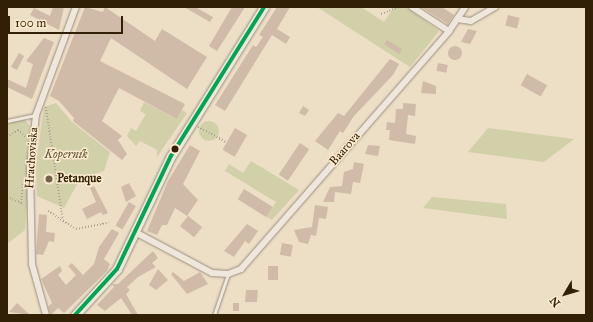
<!DOCTYPE html>
<meta charset="utf-8">
<style>
body{margin:0}
#map{position:relative;width:593px;height:322px;overflow:hidden;background:#eddec6;font-family:"IM FELL Great Primer",serif}
div>[style]{position:absolute}
[style*='--x']{left:calc(var(--x)*1px);top:calc(var(--y)*1px);width:calc(var(--w)*1px);rotate:calc(var(--a)*1deg)}
.green>*{inset:0;background:#d1d0a9}
.round{border-radius:50%}
.building>*{inset:0;background:#d0bba8;transform-origin:0 0}
.path>*{height:1.5px;margin-top:-0.75px;transform-origin:0;background:repeating-linear-gradient(90deg,#a9a296 0 1px,transparent 0 3px)}
.roads{filter:drop-shadow(0 0 1px #998e7d) drop-shadow(0 0 1px #998e7d)}
.service>*{height:3px;margin:-1.5px;padding:0 1.5px;transform-origin:1.5px;border-radius:1.5px;background:#efe7db}
.minor>*{height:6px;margin:-3px;padding:0 3px;transform-origin:3px;border-radius:3px;background:#efe7db}
.secondary>*{height:9px;margin:-4.5px;padding:0 4.5px;transform-origin:4.5px;border-radius:4.5px;background:#efe7db}
.bus-1>*{height:4px;margin:-2px;padding:0 2px;transform-origin:2px;border-radius:2px;background:#00a651}
.dots>*{width:11px;height:11px;translate:-50% -50%;box-sizing:border-box;border:2px solid #feecd0;border-radius:50%}
span{translate:-50% -50%;white-space:nowrap;text-align:center;line-height:1.15;-webkit-text-stroke:3px #feecd0;paint-order:stroke}
.street-label{font-size:12px;color:#312006}
.park-label{font-size:12px;color:#5a5130;font-style:italic}
.poi-label{font-size:12px;color:#312006;font-weight:700}
.left{translate:0 -50%;text-align:left}
.frame{position:absolute;inset:0;border:8px solid #312006;pointer-events:none}
.north{position:absolute;left:545px;top:274px;width:40px;height:40px;-webkit-text-stroke:3px #feecd0;paint-order:stroke;rotate:232deg;font-size:11px;font-weight:700;line-height:16px;text-align:center;color:#312006}
.north::after{content:'';display:block;margin:auto;width:14px;height:18px;background:#312006;clip-path:polygon(50% 0,100% 100%,50% 72%,0 100%)}
.scale{position:absolute;left:8px;top:16px;width:115px;height:18px;box-sizing:border-box;border:2px solid #312006;border-top:0;padding-left:5px;font-size:12px;line-height:14px;white-space:nowrap;color:#312006;-webkit-text-stroke:3px #feecd0;paint-order:stroke}
</style>
<div id="map">
<div class="green">
<i style="clip-path:polygon(317px 7px,361px 7px,384px 22px,394px 7px,406px 7px,439px 31px,410px 67px)"></i>
<i style="clip-path:polygon(144px 102px,177px 119px,182px 110px,187px 113px,157px 157px,157px 150px,140px 141px,136px 146px,127px 136px,131px 128px,136px 131px,146px 114px,140px 111px)"></i>
<i style="clip-path:polygon(56px 103px,72px 122px,110px 152px,104px 171px,80px 179px,64px 208px,37px 196px,36px 164px,44px 107px)"></i>
<i style="clip-path:polygon(23px 117px,32px 129px,25px 230px,7px 244px,7px 124px)"></i>
<i class="round" style="left:199px;top:121px;width:20px;height:20px"></i>
<i style="clip-path:polygon(488px 128px,574px 139px,544px 162px,468px 152px)"></i>
<i style="clip-path:polygon(251px 161px,299px 190px,272px 220px,267px 217px,276px 202px,225px 171px,229px 164px,243px 173px)"></i>
<i style="clip-path:polygon(432px 197px,506px 204px,507px 219px,423px 208px)"></i>
</div>
<div class="building">
<i style="clip-path:polygon(53px 7px,64px 7px,59px 30px,30px 15px,34px 8px,50px 16px)"></i>
<i style="clip-path:polygon(85px 7px,103px 12px,105px 7px,155px 41px,162px 29px,207px 57px,187px 89px,111px 38px,100px 61px,185px 104px,177px 119px,119px 88px,102px 121px,122px 136px,118px 140px,127px 154px,122px 160px,73px 121px,74px 118px,59px 101px,50px 96px)"></i>
<i style="clip-path:polygon(184px 7px,195px 7px,213px 17px,210px 22px)"></i>
<i style="clip-path:polygon(232px 7px,245px 7px,217px 51px,209px 46px)"></i>
<i style="clip-path:polygon(277px 7px,290px 7px,277px 29px,290px 37px,286px 44px,272px 35px,225px 111px,215px 105px,253px 45px,256px 47px,263px 37px,259px 35px)"></i>
<i style="clip-path:polygon(421px 7px,442px 7px,454px 15px,448px 24px)"></i>
<i style="left:508px;top:15px;width:12px;height:11px;rotate:14deg"></i>
<i style="clip-path:polygon(468px 29px,477px 31px,470px 44px,461px 42px)"></i>
<i style="clip-path:polygon(44px 38px,54px 42px,32px 99px,7px 87px,7px 79px,26px 88px,33px 64px,26px 61px)"></i>
<i style="clip-path:polygon(387px 40px,402px 49px,399px 54px,384px 44px)"></i>
<i class="round" style="left:448px;top:46px;width:14px;height:14px"></i>
<i style="clip-path:polygon(19px 53px,24px 56px,17px 70px,11px 67px)"></i>
<i style="clip-path:polygon(390px 59px,399px 64px,393px 75px,354px 116px,343px 133px,340px 131px,328px 150px,315px 141px,338px 113px,344px 116px)"></i>
<i style="left:438px;top:63px;width:10px;height:8px;rotate:11deg"></i>
<i style="left:527px;top:74px;width:23px;height:13px;rotate:29deg"></i>
<i style="clip-path:polygon(423px 81px,436px 86px,436px 94px,421px 93px)"></i>
<i style="clip-path:polygon(403px 103px,416px 104px,415px 116px,408px 115px,406px 134px,416px 136px,415px 144px,389px 140px,390px 130px,386px 130px,387px 122px,395px 123px,396px 109px,403px 109px)"></i>
<i style="clip-path:polygon(303px 106px,309px 110px,305px 116px,299px 113px)"></i>
<i style="left:235px;top:128px;width:14px;height:25px;rotate:30deg"></i>
<i style="left:300px;top:143px;width:11px;height:38px;rotate:34deg"></i>
<i style="clip-path:polygon(190px 145px,200px 151px,183px 184px,198px 200px,187px 216px,175px 208px,167px 225px,162px 225px,157px 235px,147px 231px,168px 181px)"></i>
<i style="clip-path:polygon(368px 145px,380px 146px,378px 156px,365px 154px)"></i>
<i style="clip-path:polygon(354px 162px,364px 164px,360px 183px,353px 182px,351px 194px,335px 192px,334px 202px,323px 202px,330px 187px,342px 186px,344px 172px,353px 169px)"></i>
<i style="clip-path:polygon(129px 183px,136px 196px,126px 202px,121px 187px)"></i>
<i style="clip-path:polygon(94px 186px,108px 213px,103px 215px,101px 212px,87px 219px,82px 209px,96px 202px,90px 188px)"></i>
<i style="left:244px;top:189px;width:34px;height:12px;rotate:32deg"></i>
<i style="left:129px;top:202px;width:8px;height:27px;rotate:30deg"></i>
<i style="clip-path:polygon(315px 205px,328px 207px,326px 219px,319px 218px,316px 236px,311px 235px,308px 244px,299px 242px,294px 230px,312px 227px)"></i>
<i style="clip-path:polygon(39px 214px,47px 215px,46px 232px,55px 233px,54px 242px,49px 241px,43px 255px,36px 254px)"></i>
<i style="left:188px;top:216px;width:18px;height:13px;rotate:38deg"></i>
<i style="clip-path:polygon(247px 224px,258px 231px,249px 244px,245px 241px,234px 257px,224px 251px)"></i>
<i style="clip-path:polygon(112px 229px,119px 233px,104px 259px,110px 264px,107px 271px,64px 313px,58px 308px,51px 315px,48px 307px,52px 303px,41px 279px,60px 266px,62px 271px,58px 275px,66px 285px,76px 275px,68px 266px,72px 263px,83px 275px,94px 264px,99px 247px)"></i>
<i style="left:282px;top:243px;width:11px;height:12px;rotate:10deg"></i>
<i style="clip-path:polygon(153px 251px,158px 258px,152px 263px,156px 267px,138px 277px,127px 287px,130px 290px,126px 294px,138px 315px,132px 315px,121px 298px,105px 311px,97px 305px,114px 287px,112px 284px,118px 284px)"></i>
<i style="left:268px;top:266px;width:10px;height:14px"></i>
<i style="clip-path:polygon(158px 269px,168px 280px,156px 290px,149px 285px)"></i>
<i style="clip-path:polygon(173px 272px,184px 281px,200px 272px,208px 284px,187px 294px,171px 274px)"></i>
<i style="clip-path:polygon(246px 290px,258px 290px,257px 302px,245px 302px)"></i>
<i style="clip-path:polygon(17px 303px,30px 315px,9px 312px)"></i>
<i style="left:233px;top:303px;width:6px;height:8px"></i>
</div>
<div class="path">
<i style="--x:381;--y:14;--w:19;--a:-21"></i>
<i style="--x:46;--y:107;--w:114;--a:81.4"></i>
<i style="--x:198;--y:127;--w:32;--a:28"></i>
<i style="--x:7;--y:137;--w:13;--a:-32"></i>
<i style="--x:18;--y:130;--w:11;--a:41"></i>
<i style="--x:7;--y:197;--w:18;--a:22"></i>
<i style="--x:21;--y:203;--w:21;--a:-85"></i>
<i style="--x:48;--y:211;--w:33;--a:33"></i>
<i style="--x:76;--y:229;--w:33;--a:-11"></i>
</div>
<div class="roads">
<div class="service">
<i style="--x:7;--y:121;--w:30;--a:-12"></i>
<i style="--x:214;--y:315;--w:43;--a:-71.1"></i>
</div>
<div class="minor">
<i style="--x:412;--y:7;--w:44;--a:33"></i>
<i style="--x:457;--y:19;--w:14;--a:8"></i>
<i style="--x:471;--y:21;--w:28;--a:-30"></i>
<i style="--x:135;--y:232;--w:87;--a:28"></i>
<i style="--x:212;--y:273;--w:16;--a:4"></i>
<i style="--x:228;--y:274;--w:14;--a:-21"></i>
<i style="--x:241;--y:269;--w:316;--a:-48.8"></i>
<i style="--x:449;--y:31;--w:29;--a:-56"></i>
<i style="--x:46;--y:315;--w:53;--a:-105.4"></i>
<i style="--x:32;--y:264;--w:97;--a:-91.2"></i>
<i style="--x:30;--y:167;--w:52;--a:-83.4"></i>
<i style="--x:36;--y:115;--w:115;--a:-69.7"></i>
</div>
<div class="secondary">
<i style="--x:75;--y:315;--w:62;--a:-47.6"></i>
<i style="--x:117;--y:269;--w:125;--a:-64.5"></i>
<i style="--x:171;--y:156;--w:176;--a:-58"></i>
</div>
</div>
<div class="bus-1">
<i style="--x:75;--y:315;--w:62;--a:-47.6"></i>
<i style="--x:117;--y:269;--w:125;--a:-64.5"></i>
<i style="--x:171;--y:156;--w:176;--a:-58"></i>
</div>
<div class="dots">
<i style="left:175px;top:149px;background:#312006"></i>
<i style="left:49px;top:179px;background:#736249"></i>
</div>
<div class="street-label">
<span style="left:345px;top:149px;rotate:-49deg">Baarova</span>
<span style="left:32px;top:158px;rotate:-86deg">Hrachoviska</span>
</div>
<div class="park-label">
<span style="left:66px;top:155px">Koperník</span>
</div>
<div class="poi-label">
<span class="left" style="left:57px;top:179px">Petanque</span>
</div>
<div class="frame"></div>
<div class="north">N</div>
<div class="scale">100 m</div>
</div>
